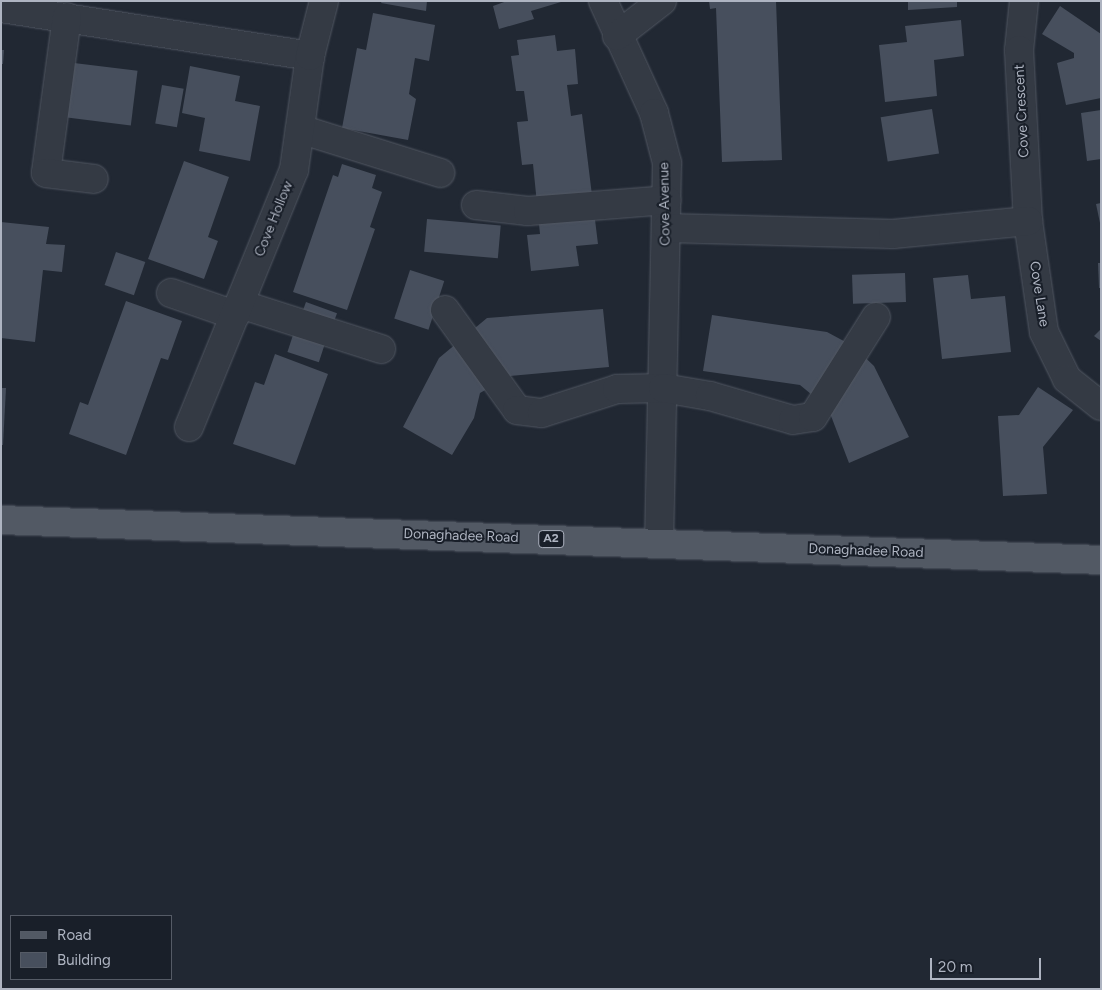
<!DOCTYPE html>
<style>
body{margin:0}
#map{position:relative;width:1102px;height:990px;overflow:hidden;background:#212833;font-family:Figtree,sans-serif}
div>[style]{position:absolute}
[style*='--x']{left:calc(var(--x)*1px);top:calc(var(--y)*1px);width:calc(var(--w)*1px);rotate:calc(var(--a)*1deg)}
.building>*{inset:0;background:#474f5d;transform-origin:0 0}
.roads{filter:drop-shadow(0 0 1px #515762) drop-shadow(0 0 1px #515762)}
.minor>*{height:28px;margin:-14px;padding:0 14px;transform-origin:14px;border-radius:14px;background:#343a44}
.major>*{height:28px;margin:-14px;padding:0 14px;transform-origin:14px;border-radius:14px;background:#525964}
span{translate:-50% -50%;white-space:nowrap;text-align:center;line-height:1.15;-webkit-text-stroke:4px #191f29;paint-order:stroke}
.shield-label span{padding:1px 4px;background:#191f29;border:1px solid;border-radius:4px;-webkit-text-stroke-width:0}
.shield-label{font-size:12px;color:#aeb4c1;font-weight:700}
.street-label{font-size:14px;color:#aeb4c1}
.frame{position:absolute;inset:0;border:2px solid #aeb4c1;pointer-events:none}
.legend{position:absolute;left:10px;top:915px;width:162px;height:65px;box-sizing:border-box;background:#191f29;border:1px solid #555b66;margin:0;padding:6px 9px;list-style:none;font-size:15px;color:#aeb4c1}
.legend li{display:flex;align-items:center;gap:10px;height:25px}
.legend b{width:25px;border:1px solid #555b66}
.scale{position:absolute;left:930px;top:958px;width:111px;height:22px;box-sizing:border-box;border:2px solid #aeb4c1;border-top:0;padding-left:6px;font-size:15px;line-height:18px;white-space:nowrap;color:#aeb4c1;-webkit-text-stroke:4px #191f29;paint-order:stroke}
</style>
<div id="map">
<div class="building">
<i style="clip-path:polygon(382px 1px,427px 1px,426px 11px,381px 3px)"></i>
<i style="clip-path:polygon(507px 1px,561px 1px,561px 2px,531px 11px,534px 19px,499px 29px,493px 6px)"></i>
<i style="clip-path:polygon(709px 1px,776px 1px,782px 160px,722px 162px,716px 8px,710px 9px)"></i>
<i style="clip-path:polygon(908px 1px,957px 1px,957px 7px,908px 10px)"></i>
<i style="clip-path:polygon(1060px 6px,1101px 34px,1101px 98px,1066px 105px,1057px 63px,1074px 58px,1074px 53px,1042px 34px)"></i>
<i style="clip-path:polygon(373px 13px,435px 25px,429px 61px,415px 58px,409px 94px,416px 99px,408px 140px,342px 128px,357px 48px,366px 50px)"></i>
<i style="clip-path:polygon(961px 20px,964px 56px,934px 60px,937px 96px,885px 102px,879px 45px,907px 42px,905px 26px)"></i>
<i style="clip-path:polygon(555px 35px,557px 51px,575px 49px,578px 84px,567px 85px,571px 116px,582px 114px,598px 244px,576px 246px,579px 266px,531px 271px,527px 235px,540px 234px,533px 164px,522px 165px,517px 122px,528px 121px,524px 91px,516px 91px,511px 56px,519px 55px,517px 40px)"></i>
<i style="clip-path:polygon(1px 50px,4px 50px,3px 64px,1px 64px)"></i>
<i style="left:74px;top:63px;width:64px;height:55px;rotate:7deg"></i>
<i style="clip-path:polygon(190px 66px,240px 76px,235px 101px,260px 106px,250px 161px,199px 151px,205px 118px,182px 113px)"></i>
<i style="left:162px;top:85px;width:22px;height:39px;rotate:10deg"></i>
<i style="left:932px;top:109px;width:45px;height:52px;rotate:81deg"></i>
<i style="clip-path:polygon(1101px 110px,1101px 159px,1087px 161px,1081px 113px)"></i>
<i style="clip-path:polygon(184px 161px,229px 177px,208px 237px,218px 241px,204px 279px,148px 259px)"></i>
<i style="clip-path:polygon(342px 164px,376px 175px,372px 188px,382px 192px,370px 227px,375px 229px,347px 310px,293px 292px,333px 175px,338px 177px)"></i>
<i style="clip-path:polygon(1101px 203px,1101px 223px,1100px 223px,1096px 204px)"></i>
<i style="left:427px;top:219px;width:74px;height:33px;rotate:5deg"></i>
<i style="clip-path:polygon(1px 222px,49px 227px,46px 244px,65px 245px,62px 272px,43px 270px,35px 342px,1px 338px)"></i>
<i style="left:116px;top:252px;width:31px;height:35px;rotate:19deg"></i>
<i style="clip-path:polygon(1098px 263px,1101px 263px,1101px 288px,1099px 288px)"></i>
<i style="left:410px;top:270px;width:36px;height:51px;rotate:18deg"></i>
<i style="left:905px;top:273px;width:29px;height:53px;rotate:88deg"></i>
<i style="clip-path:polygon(968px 275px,971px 299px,1005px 296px,1011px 352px,942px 359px,933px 278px)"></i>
<i style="clip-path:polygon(126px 301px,182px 321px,168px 360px,161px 358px,126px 455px,69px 434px,80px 402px,88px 405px)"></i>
<i style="left:306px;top:302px;width:33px;height:16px;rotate:20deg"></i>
<i style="clip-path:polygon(603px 309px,609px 367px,510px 376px,480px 393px,474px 418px,452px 455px,403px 427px,439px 358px,487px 318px)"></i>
<i style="clip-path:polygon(712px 315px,827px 332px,853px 346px,874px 366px,909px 437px,849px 463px,828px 408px,800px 385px,703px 371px)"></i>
<i style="clip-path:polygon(1101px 329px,1101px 341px,1094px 336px)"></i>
<i style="left:293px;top:335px;width:33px;height:18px;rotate:18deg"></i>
<i style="clip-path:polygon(275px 354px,328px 374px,295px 465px,233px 444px,255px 382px,264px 385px)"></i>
<i style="clip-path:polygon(1038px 387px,1073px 410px,1043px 447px,1047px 494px,1003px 496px,998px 416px,1019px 415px)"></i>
<i style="clip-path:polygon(1px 388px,6px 388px,3px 445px,1px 445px)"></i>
</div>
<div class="roads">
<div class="minor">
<i style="--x:603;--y:1;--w:123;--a:65.5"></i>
<i style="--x:654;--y:113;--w:52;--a:75.4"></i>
<i style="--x:667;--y:163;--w:380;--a:91.2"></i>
<i style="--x:1024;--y:1;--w:49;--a:95.8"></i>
<i style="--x:1019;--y:50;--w:171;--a:87"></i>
<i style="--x:1028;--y:221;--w:112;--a:81.8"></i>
<i style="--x:1044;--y:332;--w:52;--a:63.9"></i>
<i style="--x:1067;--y:379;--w:43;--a:38.5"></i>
<i style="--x:1;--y:8;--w:313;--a:8.8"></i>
<i style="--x:67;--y:17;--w:157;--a:97.7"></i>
<i style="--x:46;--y:173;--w:48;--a:7.1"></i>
<i style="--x:617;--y:36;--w:57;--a:-37.9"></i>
<i style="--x:300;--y:129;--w:147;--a:17.4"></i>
<i style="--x:476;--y:205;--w:52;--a:6.6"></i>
<i style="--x:528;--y:211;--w:139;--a:-4.5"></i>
<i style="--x:667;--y:228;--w:226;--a:1.5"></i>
<i style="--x:893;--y:234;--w:136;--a:-5.5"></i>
<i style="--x:171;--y:293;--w:68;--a:19"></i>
<i style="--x:240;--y:304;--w:148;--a:17.7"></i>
<i style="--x:445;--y:310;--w:123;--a:54.2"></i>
<i style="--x:517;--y:410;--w:25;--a:7"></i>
<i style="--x:542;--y:413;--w:79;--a:-17.7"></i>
<i style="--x:617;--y:389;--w:46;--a:-1.2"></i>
<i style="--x:663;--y:388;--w:48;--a:9.7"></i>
<i style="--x:710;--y:396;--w:86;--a:16.1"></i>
<i style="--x:793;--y:420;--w:20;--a:-9"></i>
<i style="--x:813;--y:417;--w:118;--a:-57.8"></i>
<i style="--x:189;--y:427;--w:278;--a:-67.8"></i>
<i style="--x:294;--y:170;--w:115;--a:-82"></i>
<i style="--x:310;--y:56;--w:57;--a:-75.7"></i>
</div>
<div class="major">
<i style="--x:1;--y:520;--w:1101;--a:2.08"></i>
</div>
</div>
<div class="shield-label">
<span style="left:551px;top:539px">A2</span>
</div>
<div class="street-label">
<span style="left:1022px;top:111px;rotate:-93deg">Cove Crescent</span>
<span style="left:665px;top:204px;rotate:-91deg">Cove Avenue</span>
<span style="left:274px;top:219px;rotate:-68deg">Cove Hollow</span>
<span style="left:1039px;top:294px;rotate:81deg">Cove Lane</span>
<span style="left:461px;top:536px;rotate:2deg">Donaghadee Road</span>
<span style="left:866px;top:551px;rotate:2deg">Donaghadee Road</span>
</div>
<div class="frame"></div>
<ul class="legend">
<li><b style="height:6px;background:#525964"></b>Road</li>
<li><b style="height:14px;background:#474f5d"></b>Building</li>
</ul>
<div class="scale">20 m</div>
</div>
